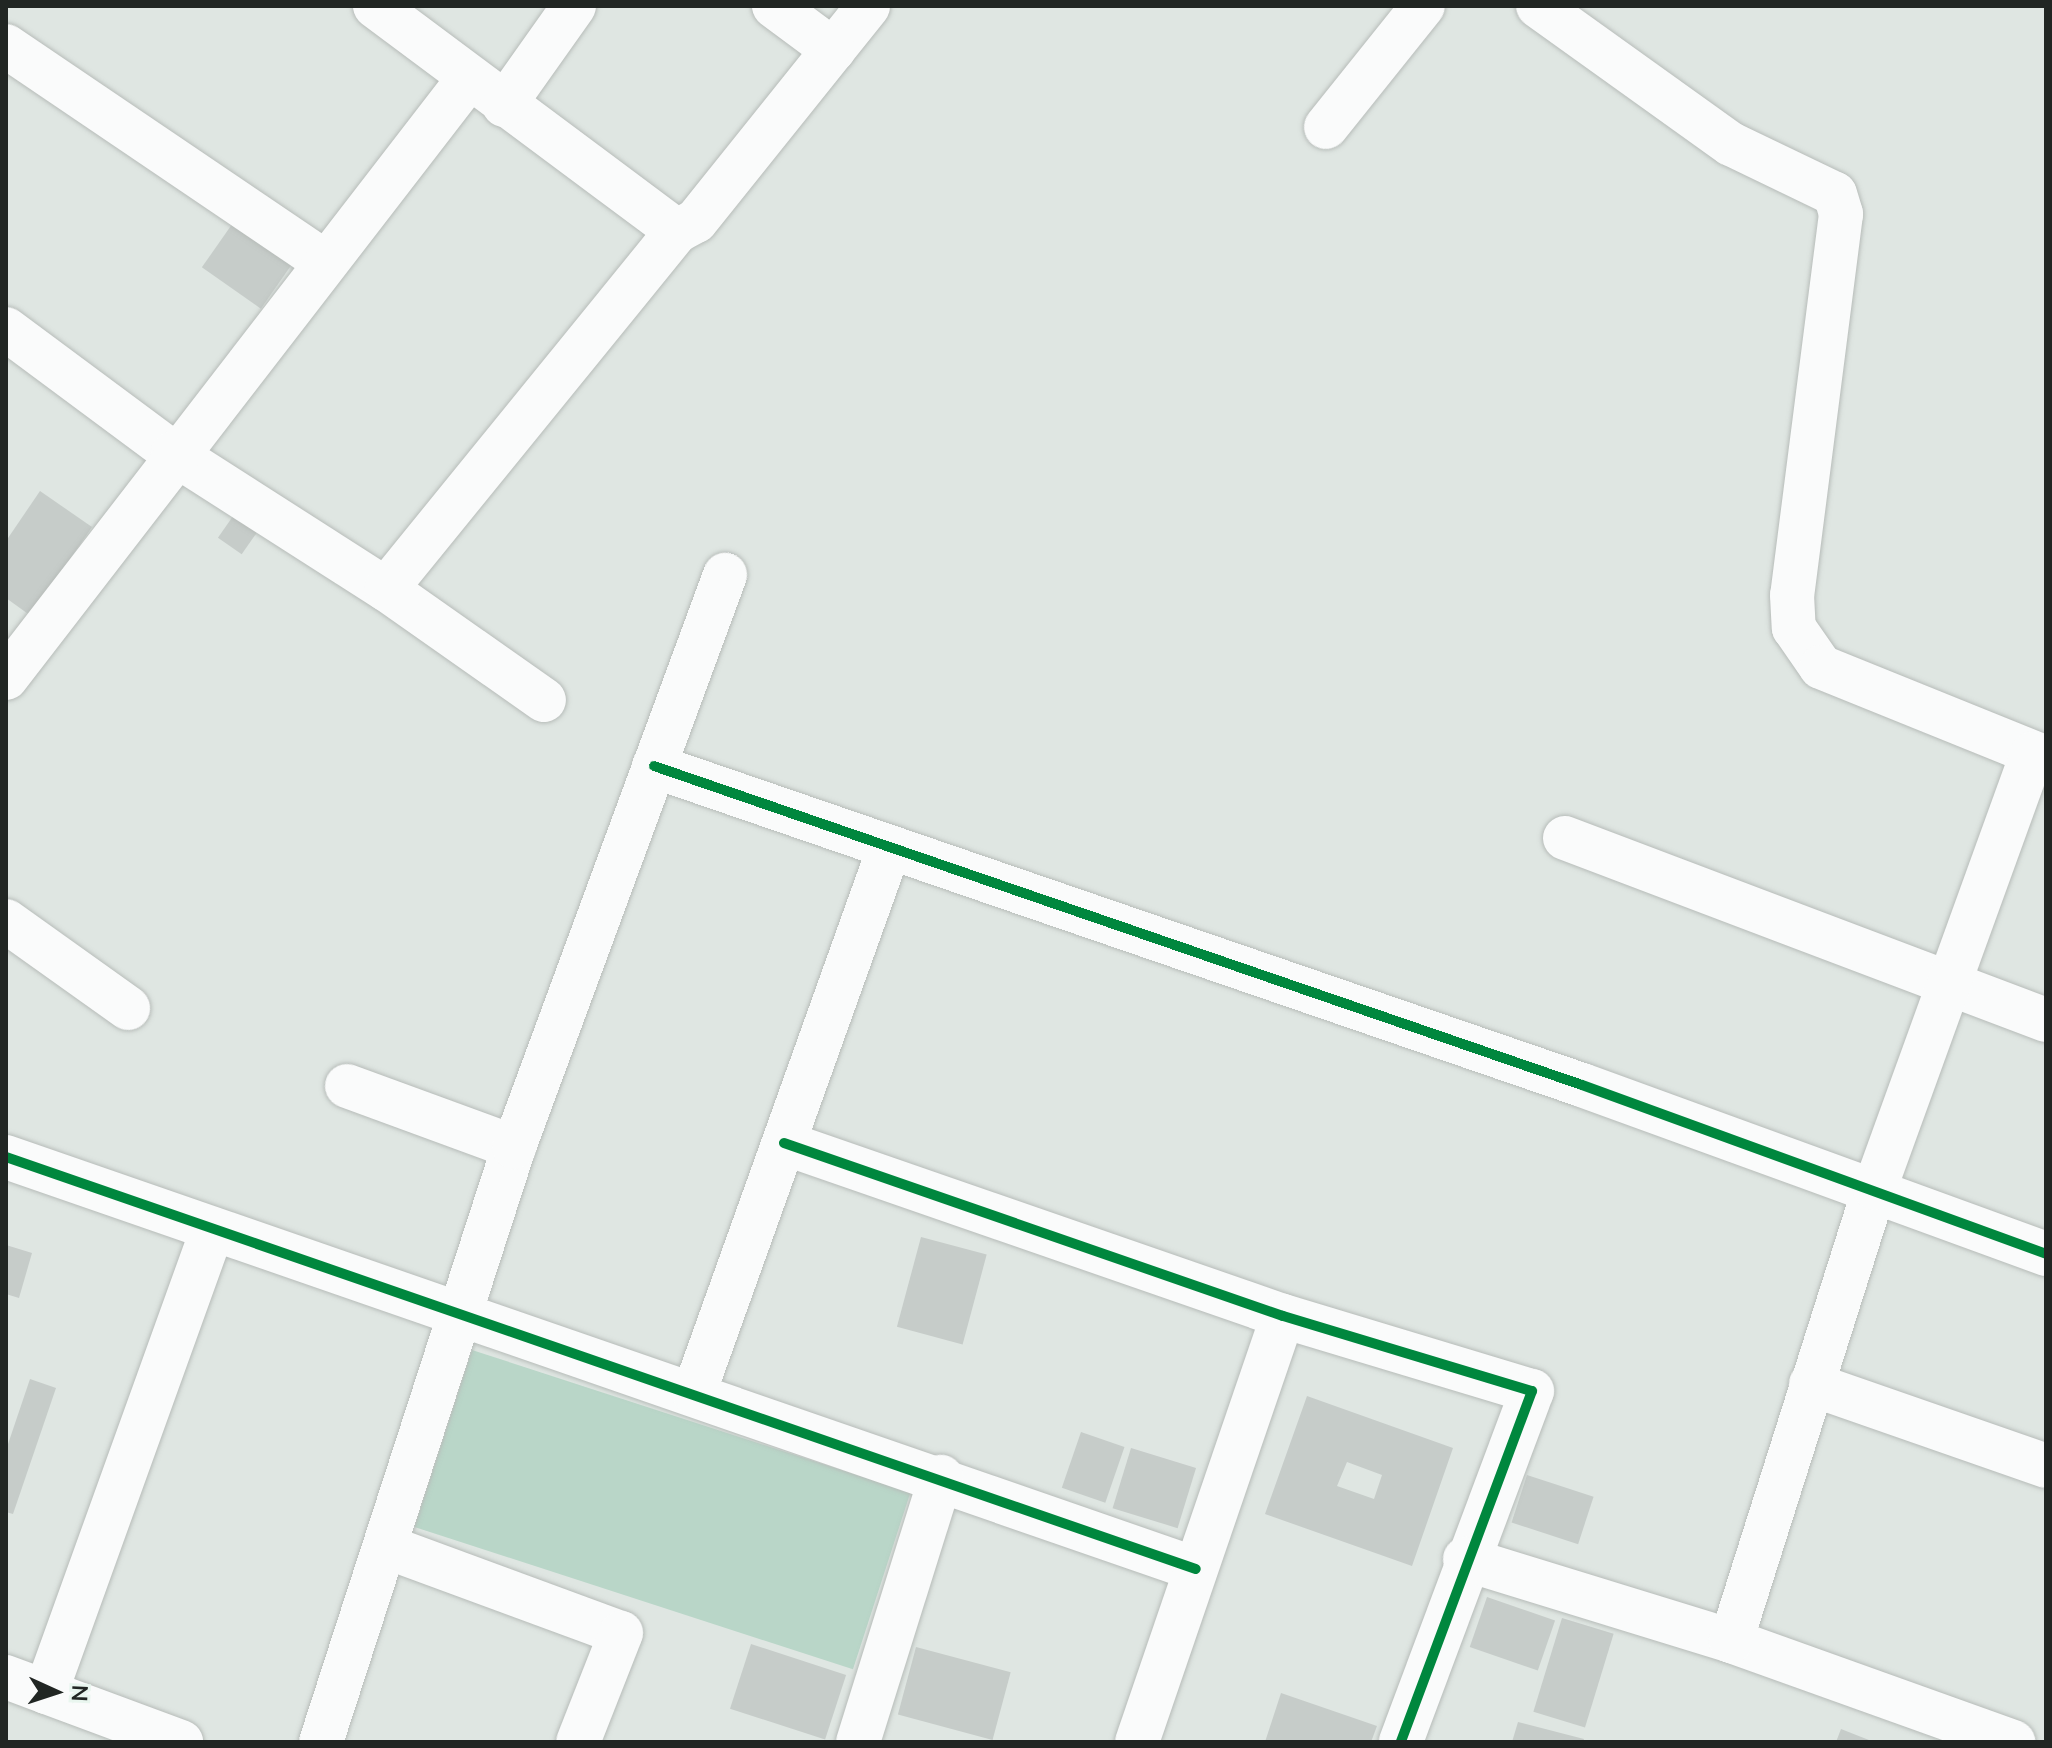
<!DOCTYPE html>
<style>
body{margin:0}
#map{position:relative;width:2052px;height:1748px;overflow:hidden;background:#dfe6e2;font-family:Mulish,sans-serif}
div>[style]{position:absolute}
[style*='--x']{left:calc(var(--x)*1px);top:calc(var(--y)*1px);width:calc(var(--w)*1px);rotate:calc(var(--a)*1deg)}
.green>*{inset:0;background:#b9d6c8;transform-origin:0 0}
.building>*{inset:0;background:#c6ccc9;transform-origin:0 0}
.roads{filter:drop-shadow(0 0 2px #b7bcb9) drop-shadow(0 0 2px #b7bcb9)}
.minor>*{height:44px;margin:-22px;padding:0 22px;transform-origin:22px;border-radius:22px;background:#fafbfb}
.cycleway>*{height:10px;margin:-5px;padding:0 5px;transform-origin:5px;border-radius:5px;background:#00873e}
span{translate:-50% -50%;white-space:nowrap;text-align:center;line-height:1.15;-webkit-text-stroke:8px #e9f6ef;paint-order:stroke}
.frame{position:absolute;inset:0;border:8px solid #212623;pointer-events:none}
.north{position:absolute;left:16px;top:1652px;width:80px;height:80px;-webkit-text-stroke:6px #e9f6ef;paint-order:stroke;rotate:93deg;font-size:22px;font-weight:700;line-height:32px;text-align:center;color:#212623}
.north::after{content:'';display:block;margin:auto;width:28px;height:36px;background:#212623;clip-path:polygon(50% 0,100% 100%,50% 72%,0 100%)}
</style>
<div id="map">
<div class="green">
<i style="left:472px;top:1350px;width:461px;height:186px;rotate:18deg"></i>
</div>
<div class="building">
<i style="left:242px;top:210px;width:72px;height:70px;rotate:35deg"></i>
<i style="clip-path:polygon(40px 491px,92px 527px,31px 616px,6px 598px,6px 541px)"></i>
<i style="left:238px;top:509px;width:29px;height:35px;rotate:35deg"></i>
<i style="left:921px;top:1237px;width:68px;height:93px;rotate:15deg"></i>
<i style="clip-path:polygon(6px 1245px,32px 1253px,19px 1298px,6px 1294px)"></i>
<i style="clip-path:polygon(30px 1379px,56px 1388px,13px 1514px,6px 1512px,6px 1450px)"></i>
<i style="clip-path:polygon(evenodd,1307px 1396px,1453px 1448px,1412px 1566px,1265px 1514px,1307px 1396px,1347px 1462px,1382px 1475px,1374px 1499px,1337px 1486px,1347px 1462px)"></i>
<i style="left:1081px;top:1432px;width:46px;height:59px;rotate:19deg"></i>
<i style="left:1131px;top:1448px;width:68px;height:63px;rotate:17deg"></i>
<i style="left:1527px;top:1475px;width:70px;height:50px;rotate:18deg"></i>
<i style="left:1487px;top:1597px;width:72px;height:53px;rotate:19deg"></i>
<i style="left:1562px;top:1618px;width:54px;height:98px;rotate:17deg"></i>
<i style="left:751px;top:1644px;width:100px;height:68px;rotate:18deg"></i>
<i style="left:916px;top:1647px;width:98px;height:70px;rotate:15deg"></i>
<i style="clip-path:polygon(1281px 1693px,1377px 1726px,1371px 1742px,1265px 1742px)"></i>
<i style="clip-path:polygon(1518px 1722px,1584px 1739px,1583px 1742px,1512px 1742px)"></i>
<i style="clip-path:polygon(1841px 1729px,1874px 1742px,1836px 1742px)"></i>
</div>
<div class="roads">
<div class="minor">
<i style="--x:375;--y:6;--w:377;--a:36.7"></i>
<i style="--x:677;--y:231;--w:21;--a:-28"></i>
<i style="--x:696;--y:221;--w:275;--a:-51.3"></i>
<i style="--x:774;--y:6;--w:74;--a:36.7"></i>
<i style="--x:1538;--y:6;--w:237;--a:35.6"></i>
<i style="--x:1731;--y:144;--w:115;--a:25.7"></i>
<i style="--x:1835;--y:194;--w:21;--a:73"></i>
<i style="--x:1841;--y:214;--w:384;--a:97.3"></i>
<i style="--x:1792;--y:595;--w:33;--a:87"></i>
<i style="--x:1794;--y:628;--w:47;--a:55.3"></i>
<i style="--x:1821;--y:667;--w:243;--a:22"></i>
<i style="--x:6;--y:46;--w:385;--a:34.1"></i>
<i style="--x:504;--y:105;--w:121;--a:-54.7"></i>
<i style="--x:1326;--y:127;--w:155;--a:-51.3"></i>
<i style="--x:6;--y:329;--w:208;--a:36.6"></i>
<i style="--x:173;--y:453;--w:253;--a:32.6"></i>
<i style="--x:386;--y:589;--w:461;--a:-50.9"></i>
<i style="--x:386;--y:589;--w:193;--a:35.1"></i>
<i style="--x:6;--y:678;--w:758;--a:-52.34"></i>
<i style="--x:654;--y:766;--w:981;--a:18.97"></i>
<i style="--x:1582;--y:1085;--w:494;--a:20"></i>
<i style="--x:1565;--y:838;--w:514;--a:20.73"></i>
<i style="--x:6;--y:921;--w:150;--a:35.5"></i>
<i style="--x:347;--y:1086;--w:178;--a:20.1"></i>
<i style="--x:784;--y:1143;--w:528;--a:19.12"></i>
<i style="--x:1283;--y:1316;--w:260;--a:16.8"></i>
<i style="--x:1532;--y:1391;--w:375;--a:110.5"></i>
<i style="--x:6;--y:1157;--w:1259;--a:19.1"></i>
<i style="--x:1811;--y:1384;--w:249;--a:19.2"></i>
<i style="--x:694;--y:1393;--w:578;--a:-70.28"></i>
<i style="--x:387;--y:1547;--w:249;--a:20.2"></i>
<i style="--x:621;--y:1633;--w:117;--a:111.5"></i>
<i style="--x:1465;--y:1559;--w:278;--a:17.1"></i>
<i style="--x:1731;--y:1641;--w:300;--a:19.7"></i>
<i style="--x:1731;--y:1641;--w:475;--a:-72.4"></i>
<i style="--x:1875;--y:1188;--w:462;--a:-70.1"></i>
<i style="--x:6;--y:1677;--w:187;--a:20.4"></i>
<i style="--x:46;--y:1692;--w:492;--a:-70.2"></i>
<i style="--x:321;--y:1742;--w:626;--a:-72.03"></i>
<i style="--x:514;--y:1147;--w:610;--a:-69.75"></i>
<i style="--x:858;--y:1742;--w:278;--a:-72.6"></i>
<i style="--x:1137;--y:1742;--w:450;--a:-71.1"></i>
</div>
</div>
<div class="cycleway">
<i style="--x:654;--y:766;--w:981;--a:18.97"></i>
<i style="--x:1582;--y:1085;--w:494;--a:20"></i>
<i style="--x:784;--y:1143;--w:528;--a:19.12"></i>
<i style="--x:1283;--y:1316;--w:260;--a:16.8"></i>
<i style="--x:1532;--y:1391;--w:375;--a:110.5"></i>
<i style="--x:6;--y:1157;--w:1259;--a:19.1"></i>
</div>
<div class="frame"></div>
<div class="north">N</div>
</div>
